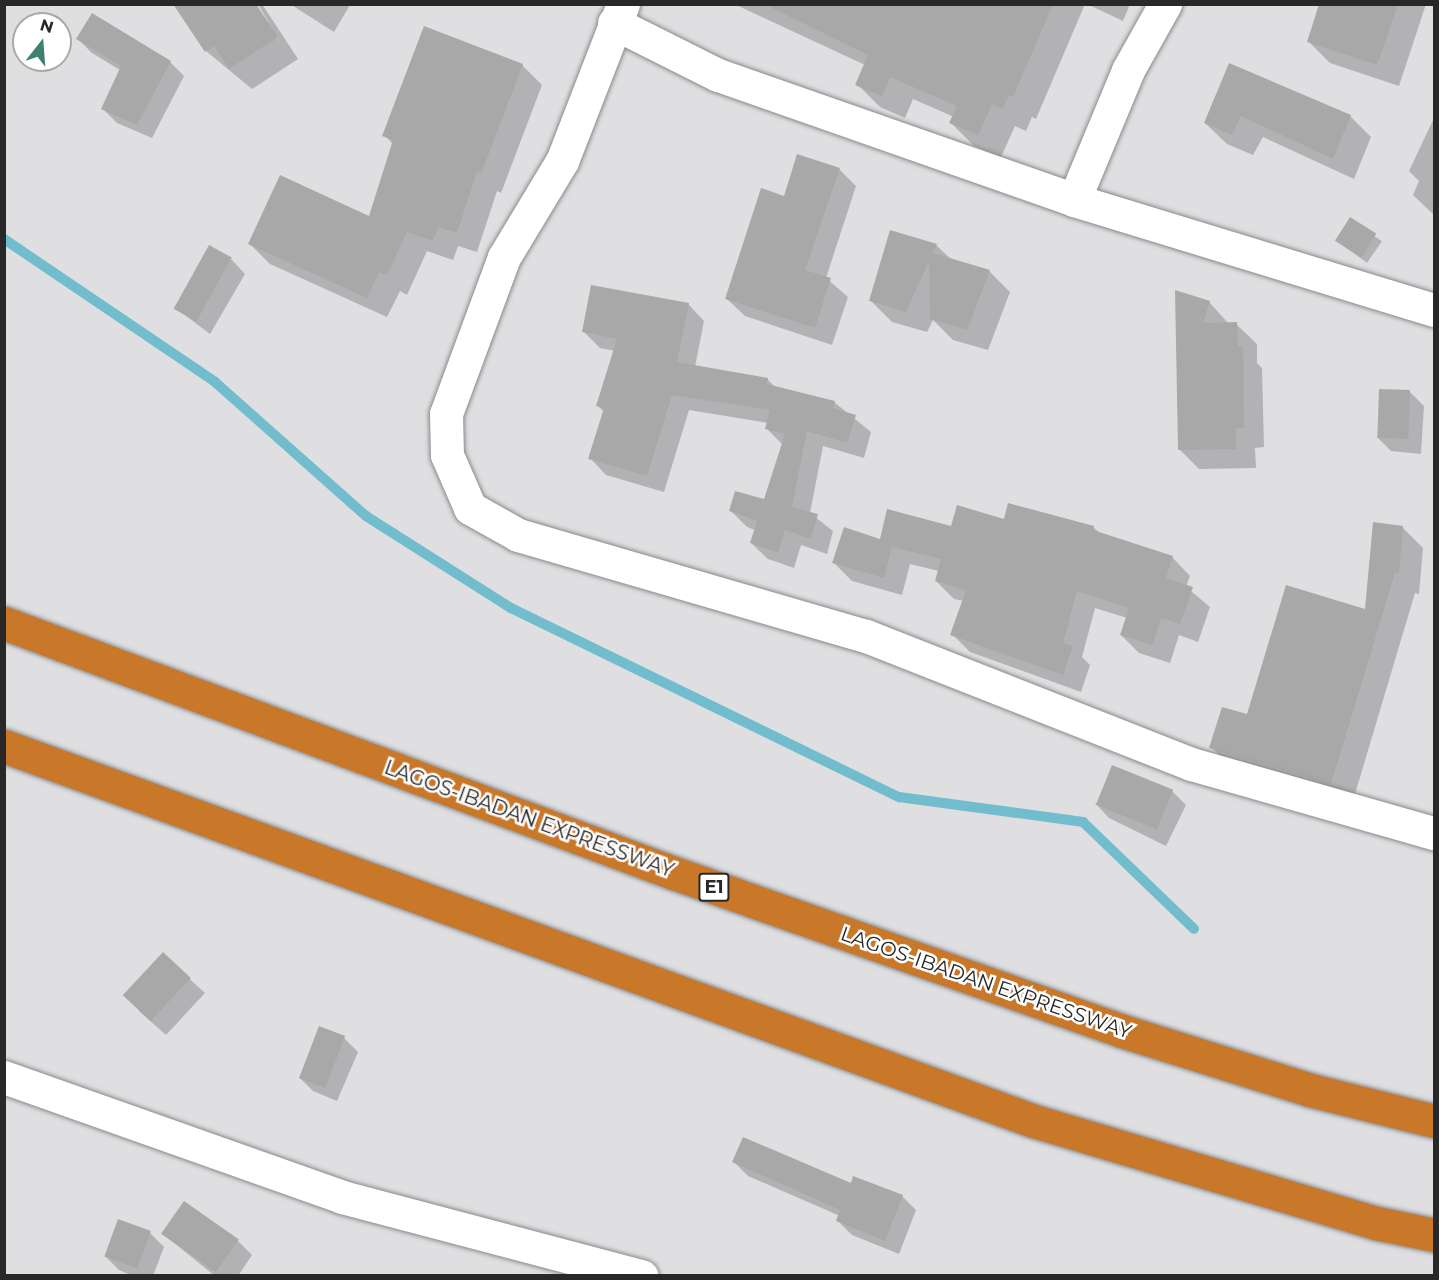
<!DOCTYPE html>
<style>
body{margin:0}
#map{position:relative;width:1439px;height:1280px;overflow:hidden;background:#dfdfe1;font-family:Montserrat,sans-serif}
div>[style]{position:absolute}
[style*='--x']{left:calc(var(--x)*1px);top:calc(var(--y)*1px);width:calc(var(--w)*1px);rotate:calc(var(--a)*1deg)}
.shadow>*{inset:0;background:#0003;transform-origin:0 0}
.stream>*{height:10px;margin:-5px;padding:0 5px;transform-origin:5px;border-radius:5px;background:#71bccd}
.building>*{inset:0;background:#a9a8a9;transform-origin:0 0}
.roads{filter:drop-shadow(0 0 2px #8a8a8c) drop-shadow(0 0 2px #8a8a8c)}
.minor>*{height:33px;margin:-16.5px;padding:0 16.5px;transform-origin:16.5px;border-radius:16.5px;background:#fff}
.highway>*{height:33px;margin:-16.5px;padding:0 16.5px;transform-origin:16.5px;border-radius:16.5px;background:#c97729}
span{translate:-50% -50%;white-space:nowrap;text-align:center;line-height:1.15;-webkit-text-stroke:5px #fff;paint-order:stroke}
.shield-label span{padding:2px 4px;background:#fff;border:2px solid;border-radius:4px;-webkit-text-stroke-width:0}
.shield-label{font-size:18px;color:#282829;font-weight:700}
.street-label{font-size:20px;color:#282829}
.frame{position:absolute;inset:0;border:6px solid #282829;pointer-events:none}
.north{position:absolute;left:12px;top:12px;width:60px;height:60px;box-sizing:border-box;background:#fff;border:2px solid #a9a9a9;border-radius:50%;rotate:17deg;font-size:16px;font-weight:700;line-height:24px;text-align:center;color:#282829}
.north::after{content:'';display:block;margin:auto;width:21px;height:27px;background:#3e8071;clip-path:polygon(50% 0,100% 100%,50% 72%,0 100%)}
</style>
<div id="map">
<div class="shadow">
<i style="clip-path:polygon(255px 4px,281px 44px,258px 4px,262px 4px,298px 59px,252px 89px,206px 51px)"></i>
<i style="clip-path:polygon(290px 4px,349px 4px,350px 5px,334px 32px)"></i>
<i style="clip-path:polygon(734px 4px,1085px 4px,1036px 119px,1032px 117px,1026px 131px,1015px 126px,1001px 157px,974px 146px,951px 123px,954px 117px,913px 99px,905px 118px,880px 107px,857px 84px,865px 65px)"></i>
<i style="clip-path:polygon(1087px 4px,1130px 4px,1123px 21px)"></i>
<i style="clip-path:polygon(1320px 4px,1426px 4px,1399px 86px,1330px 63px,1309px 42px)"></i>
<i style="clip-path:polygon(78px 39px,170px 62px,184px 76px,152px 138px,117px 123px,103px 109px,120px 70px,92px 53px)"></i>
<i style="clip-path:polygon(522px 65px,542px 85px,501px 193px,497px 191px,477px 252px,458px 246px,453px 260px,427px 251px,407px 295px,400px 291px,387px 317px,270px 264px,250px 244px,369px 218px,393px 144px,384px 135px)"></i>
<i style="clip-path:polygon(1230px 65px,1350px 116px,1371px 137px,1354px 179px,1263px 137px,1253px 155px,1227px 144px,1205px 123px)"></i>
<i style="clip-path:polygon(1434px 118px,1434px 215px,1413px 195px,1419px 181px,1409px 171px)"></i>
<i style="clip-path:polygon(839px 169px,856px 186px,826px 278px,848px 297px,832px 345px,745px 316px,727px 299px,785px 198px)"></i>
<i style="left:1350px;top:219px;width:39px;height:26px;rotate:35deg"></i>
<i style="clip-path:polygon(936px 245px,952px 260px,989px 271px,1010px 292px,988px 350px,953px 340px,933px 320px,927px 332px,892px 322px,871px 301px)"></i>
<i style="clip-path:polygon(231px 259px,245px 274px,210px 334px,174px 307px)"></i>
<i style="clip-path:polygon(1177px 292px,1209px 302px,1229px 324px,1236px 324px,1257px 344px,1257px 363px,1262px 368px,1264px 447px,1255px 448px,1256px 468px,1199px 469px,1179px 449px)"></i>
<i style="clip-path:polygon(688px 304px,704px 321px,695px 367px,767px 379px,776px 388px,834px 402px,871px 432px,864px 458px,823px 446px,810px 513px,833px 531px,827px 554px,801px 545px,794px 568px,768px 559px,751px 543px,755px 530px,747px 527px,731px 511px,765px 501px,783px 445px,767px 429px,768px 423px,689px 410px,664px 492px,606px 475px,590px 458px,604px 412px,598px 406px,615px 351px,600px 348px,584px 332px)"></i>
<i style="clip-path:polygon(1410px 392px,1424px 406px,1421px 454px,1391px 451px,1377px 437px)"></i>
<i style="clip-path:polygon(1005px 521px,1093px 527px,1100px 533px,1172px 557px,1190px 576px,1186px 587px,1210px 607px,1198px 642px,1179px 635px,1170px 663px,1139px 653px,1121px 635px,1127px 618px,1095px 608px,1082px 657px,1090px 665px,1081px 692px,970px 652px,952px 634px,964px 601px,954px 599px,936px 581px,939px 571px,910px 564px,902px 595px,852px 581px,834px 563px,881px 541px)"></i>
<i style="clip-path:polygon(1402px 527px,1423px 548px,1419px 594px,1415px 593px,1352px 804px,1232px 768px,1211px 747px,1367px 611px)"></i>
<i style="clip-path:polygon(1172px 791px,1186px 805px,1166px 846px,1109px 818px,1095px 803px)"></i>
<i style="clip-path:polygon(163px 955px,205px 993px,166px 1035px,139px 1011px)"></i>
<i style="clip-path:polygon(344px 1038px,358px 1052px,337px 1101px,313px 1091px,299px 1077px)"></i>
<i style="clip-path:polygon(734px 1162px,902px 1196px,916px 1210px,899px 1254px,852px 1235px,838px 1221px,840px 1216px,748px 1176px)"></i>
<i style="clip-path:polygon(150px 1233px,164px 1247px,153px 1276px,133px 1276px,119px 1270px,105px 1256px)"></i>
<i style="clip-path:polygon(163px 1234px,238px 1241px,252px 1255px,238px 1276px,215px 1276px)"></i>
</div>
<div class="stream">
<i style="--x:4;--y:239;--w:255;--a:34.1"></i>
<i style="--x:215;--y:382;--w:202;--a:41.6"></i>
<i style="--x:366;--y:516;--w:172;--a:32.4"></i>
<i style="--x:511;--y:608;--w:432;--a:26"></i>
<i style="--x:899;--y:797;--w:186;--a:7.7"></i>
<i style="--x:1083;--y:822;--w:154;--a:43.9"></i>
</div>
<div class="building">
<i style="clip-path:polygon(173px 4px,256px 4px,278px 37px,229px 69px,214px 46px,205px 52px)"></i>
<i style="clip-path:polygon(764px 4px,1053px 4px,1013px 97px,1009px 95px,1003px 109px,992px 104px,978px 135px,949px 123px,957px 106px,890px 77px,882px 96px,855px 85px,868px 55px)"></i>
<i style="clip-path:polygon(1319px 4px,1398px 4px,1377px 65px,1307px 42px)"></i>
<i style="clip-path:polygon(92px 13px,171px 61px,137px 125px,101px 109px,121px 66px,76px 39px)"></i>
<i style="clip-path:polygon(424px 26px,523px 64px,481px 174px,477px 172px,457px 233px,438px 227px,433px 241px,407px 232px,387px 275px,379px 272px,367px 298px,248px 244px,280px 175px,369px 216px,393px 140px,382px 136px)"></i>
<i style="clip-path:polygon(1229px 63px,1351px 115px,1333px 159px,1241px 116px,1232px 135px,1204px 123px)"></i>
<i style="clip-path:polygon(797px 154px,840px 168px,805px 270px,831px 278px,815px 328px,725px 299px,761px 188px,784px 196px)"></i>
<i style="left:1350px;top:217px;width:31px;height:28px;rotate:32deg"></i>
<i style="clip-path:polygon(890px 230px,937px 244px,933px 253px,990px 270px,967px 330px,930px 319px,929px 261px,906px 312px,869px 301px)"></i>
<i style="left:209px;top:245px;width:26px;height:73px;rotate:29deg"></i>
<i style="clip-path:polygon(591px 285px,689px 303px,677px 362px,768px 378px,767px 384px,835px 401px,833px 408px,856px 415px,847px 443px,807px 431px,792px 507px,818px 514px,811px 539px,785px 530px,778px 553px,750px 543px,757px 521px,729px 511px,735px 491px,764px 499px,785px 434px,765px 429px,770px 410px,672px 395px,647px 476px,588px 459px,604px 408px,596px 406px,617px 339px,582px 332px)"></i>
<i style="clip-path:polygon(1175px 290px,1210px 301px,1203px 323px,1237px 322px,1238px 346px,1243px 347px,1244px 428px,1236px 428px,1236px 449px,1178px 450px)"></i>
<i style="left:1379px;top:389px;width:31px;height:49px;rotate:2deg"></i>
<i style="clip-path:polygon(1008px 503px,1094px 526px,1093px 530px,1173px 556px,1166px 578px,1193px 587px,1180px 624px,1161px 618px,1152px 645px,1120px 635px,1129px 608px,1077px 591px,1063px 643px,1073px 646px,1063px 675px,950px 635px,966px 590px,935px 581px,941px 559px,892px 547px,884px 578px,832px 563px,844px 527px,880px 539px,887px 509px,951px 526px,957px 505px,1004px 519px)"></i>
<i style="clip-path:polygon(1373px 522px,1403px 526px,1399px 573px,1395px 573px,1331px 784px,1209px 748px,1222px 707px,1247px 714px,1286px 585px,1365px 609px)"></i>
<i style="left:1112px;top:765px;width:66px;height:43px;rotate:22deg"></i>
<i style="left:163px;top:952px;width:38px;height:59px;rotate:43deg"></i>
<i style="left:319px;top:1026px;width:28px;height:56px;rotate:21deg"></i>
<i style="clip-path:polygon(743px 1137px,851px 1183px,853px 1176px,903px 1195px,885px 1241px,836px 1221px,840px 1210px,732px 1162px)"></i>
<i style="left:184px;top:1201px;width:67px;height:40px;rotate:35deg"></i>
<i style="left:118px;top:1219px;width:35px;height:40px;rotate:20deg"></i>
</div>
<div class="roads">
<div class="minor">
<i style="--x:623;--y:4;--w:168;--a:111.2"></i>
<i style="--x:562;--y:161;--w:112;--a:121.1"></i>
<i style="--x:504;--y:257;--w:167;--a:110.3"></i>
<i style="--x:446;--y:414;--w:41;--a:88.6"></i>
<i style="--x:447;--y:455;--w:58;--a:66.5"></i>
<i style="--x:470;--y:508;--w:55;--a:29.4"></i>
<i style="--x:518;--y:535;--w:362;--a:16.2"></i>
<i style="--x:866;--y:636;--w:349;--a:21.5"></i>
<i style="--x:1191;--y:764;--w:253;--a:15.9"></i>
<i style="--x:614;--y:23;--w:116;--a:26.6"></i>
<i style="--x:718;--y:75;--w:377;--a:19.3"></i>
<i style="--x:1074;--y:200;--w:376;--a:17"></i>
<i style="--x:1074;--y:200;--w:141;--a:-67.4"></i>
<i style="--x:1128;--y:70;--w:76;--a:-60.7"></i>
<i style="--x:4;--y:1077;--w:359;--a:19.5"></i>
<i style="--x:342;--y:1197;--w:310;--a:14.8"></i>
</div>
<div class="highway">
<i style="--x:4;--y:623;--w:712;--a:20.47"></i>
<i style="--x:671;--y:872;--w:478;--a:19.4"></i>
<i style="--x:1122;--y:1031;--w:197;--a:17.4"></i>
<i style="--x:1310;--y:1090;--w:128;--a:14"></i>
<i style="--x:4;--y:746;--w:1096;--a:20.01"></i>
<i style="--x:1034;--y:1121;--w:357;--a:16.6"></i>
<i style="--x:1376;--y:1223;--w:59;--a:11.7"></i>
</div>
</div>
<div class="shield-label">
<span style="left:714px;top:887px">E1</span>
</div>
<div class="street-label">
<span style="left:529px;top:819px;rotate:20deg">LAGOS-IBADAN EXPRESSWAY</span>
<span style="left:986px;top:983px;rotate:19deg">LAGOS-IBADAN EXPRESSWAY</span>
</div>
<div class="frame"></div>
<div class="north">N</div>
</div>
